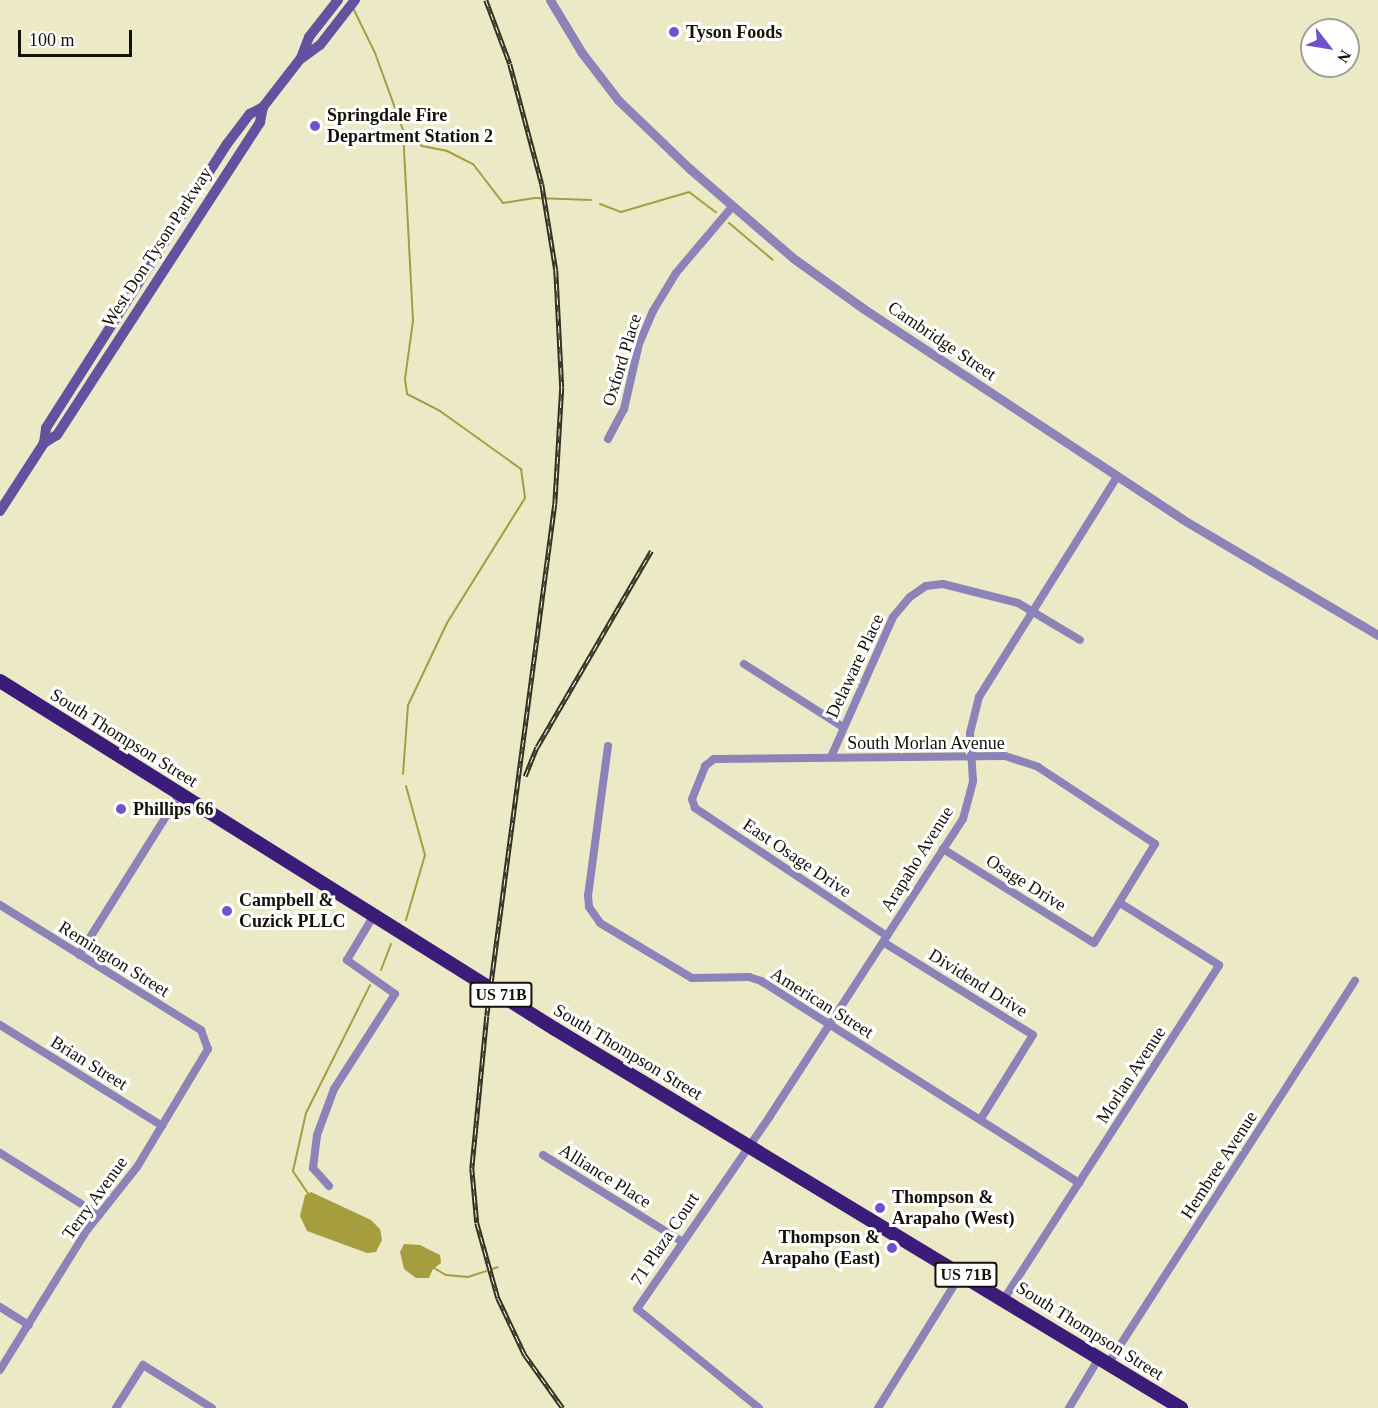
<!DOCTYPE html>
<style>
body{margin:0}
#map{position:relative;width:1378px;height:1408px;overflow:hidden;background:#eceac6;font-family:Georgia,serif}
div>[style]{position:absolute}
[style*='--x']{left:calc(var(--x)*1px);top:calc(var(--y)*1px);width:calc(var(--w)*1px);rotate:calc(var(--a)*1deg)}
.water>*{inset:0;background:#a69d3e}
.stream>*{height:2px;margin:-1px;padding:0 1px;transform-origin:1px;border-radius:1px;background:#a69d3e}
.minor>*{height:8px;margin:-4px;padding:0 4px;transform-origin:4px;border-radius:4px;background:#8c83b9}
.tertiary>*{height:9px;margin:-4.5px;padding:0 4.5px;transform-origin:4.5px;border-radius:4.5px;background:#8c83b9}
.secondary>*{height:10px;margin:-5px;padding:0 5px;transform-origin:5px;border-radius:5px;background:#62529f}
.trunk>*{height:14px;margin:-7px;padding:0 7px;transform-origin:7px;border-radius:7px;background:#3b1c79}
.rail>*{height:4.5px;margin-top:-2.25px;transform-origin:0;background:repeating-linear-gradient(90deg,#fff 0 7px,#343222 0 14px);box-sizing:border-box;border-block:2px solid #343222}
.dots>*{width:16px;height:16px;translate:-50% -50%;box-sizing:border-box;border:3px solid #fff;border-radius:50%}
span{translate:-50% -50%;white-space:nowrap;text-align:center;line-height:1.15;-webkit-text-stroke:6px #fff;paint-order:stroke}
.shield-label span{padding:2px 4px;background:#fff;border:2px solid;border-radius:4px;-webkit-text-stroke-width:0}
.shield-label{font-size:16px;color:#141206;font-weight:700}
.poi-label{font-size:18px;color:#141206;font-weight:700}
.left{translate:0 -50%;text-align:left}
.right{translate:-100% -50%;text-align:right}
.street-label{font-size:18px;color:#141206}
.north{position:absolute;left:1300px;top:18px;width:60px;height:60px;box-sizing:border-box;background:#fff;border:2px solid #a1a09b;border-radius:50%;rotate:121deg;font-size:16px;font-weight:700;line-height:24px;text-align:center;color:#141206}
.north::after{content:'';display:block;margin:auto;width:21px;height:27px;background:#7252cb;clip-path:polygon(50% 0,100% 100%,50% 72%,0 100%)}
.scale{position:absolute;left:18px;top:30px;width:114px;height:27px;box-sizing:border-box;border:3px solid #141206;border-top:0;padding-left:8px;font-size:18px;line-height:21px;white-space:nowrap;color:#141206;-webkit-text-stroke:4px #fff;paint-order:stroke}
</style>
<div id="map">
<div class="water">
<i style="clip-path:polygon(311px 1192px,371px 1220px,380px 1229px,382px 1240px,376px 1252px,367px 1253px,307px 1231px,300px 1216px,305px 1195px)"></i>
<i style="clip-path:polygon(404px 1244px,420px 1245px,440px 1255px,441px 1263px,433px 1269px,429px 1278px,416px 1278px,404px 1269px,400px 1252px)"></i>
</div>
<div class="stream">
<i style="--x:353;--y:8;--w:50;--a:63.9"></i>
<i style="--x:375;--y:53;--w:82;--a:70"></i>
<i style="--x:403;--y:130;--w:191;--a:87"></i>
<i style="--x:413;--y:321;--w:59;--a:97.9"></i>
<i style="--x:405;--y:379;--w:15;--a:82"></i>
<i style="--x:407;--y:394;--w:37;--a:27"></i>
<i style="--x:440;--y:411;--w:100;--a:35.6"></i>
<i style="--x:521;--y:469;--w:29;--a:82"></i>
<i style="--x:525;--y:498;--w:147;--a:122"></i>
<i style="--x:447;--y:623;--w:91;--a:115.4"></i>
<i style="--x:408;--y:705;--w:69;--a:94.1"></i>
<i style="--x:403;--y:130;--w:25;--a:40"></i>
<i style="--x:422;--y:146;--w:25;--a:11"></i>
<i style="--x:447;--y:151;--w:29;--a:27"></i>
<i style="--x:473;--y:164;--w:49;--a:52.4"></i>
<i style="--x:503;--y:203;--w:32;--a:-9"></i>
<i style="--x:535;--y:198;--w:56;--a:2"></i>
<i style="--x:600;--y:204;--w:22;--a:21"></i>
<i style="--x:621;--y:212;--w:71;--a:-16.4"></i>
<i style="--x:689;--y:192;--w:34;--a:37"></i>
<i style="--x:729;--y:223;--w:57;--a:40.1"></i>
<i style="--x:406;--y:786;--w:72;--a:74.6"></i>
<i style="--x:425;--y:855;--w:68;--a:106.3"></i>
<i style="--x:381;--y:970;--w:28;--a:-69"></i>
<i style="--x:309;--y:1195;--w:29;--a:-124"></i>
<i style="--x:293;--y:1171;--w:59;--a:-77.4"></i>
<i style="--x:306;--y:1113;--w:143;--a:-63.4"></i>
<i style="--x:432;--y:1267;--w:16;--a:30"></i>
<i style="--x:446;--y:1275;--w:22;--a:5"></i>
<i style="--x:468;--y:1277;--w:19;--a:-18"></i>
<i style="--x:492;--y:1269;--w:6;--a:-18"></i>
</div>
<div class="minor">
<i style="--x:608;--y:439;--w:34;--a:-62"></i>
<i style="--x:624;--y:409;--w:67;--a:-77"></i>
<i style="--x:639;--y:344;--w:36;--a:-67"></i>
<i style="--x:653;--y:311;--w:44;--a:-58.8"></i>
<i style="--x:676;--y:273;--w:87;--a:-49.7"></i>
<i style="--x:744;--y:664;--w:117;--a:32.5"></i>
<i style="--x:608;--y:746;--w:150;--a:97.6"></i>
<i style="--x:588;--y:895;--w:12;--a:85"></i>
<i style="--x:589;--y:907;--w:19;--a:55"></i>
<i style="--x:600;--y:923;--w:107;--a:30.9"></i>
<i style="--x:692;--y:978;--w:57;--a:-1"></i>
<i style="--x:749;--y:977;--w:13;--a:18"></i>
<i style="--x:761;--y:981;--w:377;--a:32.4"></i>
<i style="--x:831;--y:757;--w:153;--a:-66.1"></i>
<i style="--x:893;--y:617;--w:26;--a:-50"></i>
<i style="--x:910;--y:597;--w:19;--a:-35"></i>
<i style="--x:926;--y:586;--w:17;--a:-7"></i>
<i style="--x:943;--y:584;--w:77;--a:14.2"></i>
<i style="--x:1018;--y:603;--w:72;--a:30.8"></i>
<i style="--x:0;--y:905;--w:237;--a:31.9"></i>
<i style="--x:201;--y:1030;--w:20;--a:70"></i>
<i style="--x:208;--y:1049;--w:138;--a:121"></i>
<i style="--x:137;--y:1167;--w:80;--a:128.4"></i>
<i style="--x:87;--y:1230;--w:165;--a:121.9"></i>
<i style="--x:887;--y:936;--w:231;--a:-146.3"></i>
<i style="--x:695;--y:808;--w:9;--a:-108"></i>
<i style="--x:692;--y:799;--w:35;--a:-68"></i>
<i style="--x:705;--y:766;--w:11;--a:-38"></i>
<i style="--x:714;--y:759;--w:291;--a:-0.6"></i>
<i style="--x:1005;--y:756;--w:35;--a:18"></i>
<i style="--x:1038;--y:767;--w:140;--a:33.3"></i>
<i style="--x:1155;--y:844;--w:116;--a:121.6"></i>
<i style="--x:1094;--y:943;--w:178;--a:-148.1"></i>
<i style="--x:883;--y:942;--w:176;--a:31.8"></i>
<i style="--x:1033;--y:1035;--w:100;--a:121.9"></i>
<i style="--x:79;--y:955;--w:190;--a:-57.9"></i>
<i style="--x:0;--y:1025;--w:191;--a:31.9"></i>
<i style="--x:0;--y:1153;--w:117;--a:32.1"></i>
<i style="--x:543;--y:1155;--w:163;--a:31.9"></i>
<i style="--x:329;--y:1186;--w:24;--a:-132"></i>
<i style="--x:313;--y:1168;--w:33;--a:-83"></i>
<i style="--x:317;--y:1135;--w:49;--a:-69.7"></i>
<i style="--x:334;--y:1089;--w:113;--a:-57.3"></i>
<i style="--x:395;--y:994;--w:59;--a:-144.7"></i>
<i style="--x:347;--y:960;--w:52;--a:-59"></i>
<i style="--x:1004;--y:1299;--w:397;--a:-57.2"></i>
<i style="--x:1219;--y:965;--w:117;--a:-147.9"></i>
<i style="--x:0;--y:1307;--w:34;--a:32"></i>
<i style="--x:1108;--y:1364;--w:456;--a:-57.2"></i>
<i style="--x:116;--y:1408;--w:51;--a:-57.9"></i>
<i style="--x:143;--y:1365;--w:81;--a:31.9"></i>
<i style="--x:759;--y:1408;--w:157;--a:-140.9"></i>
<i style="--x:637;--y:1309;--w:234;--a:-55.4"></i>
<i style="--x:770;--y:1116;--w:354;--a:-57"></i>
<i style="--x:963;--y:819;--w:39;--a:-75"></i>
<i style="--x:973;--y:781;--w:48;--a:-93.6"></i>
<i style="--x:970;--y:733;--w:37;--a:-76"></i>
<i style="--x:979;--y:697;--w:260;--a:-57.9"></i>
<i style="--x:878;--y:1408;--w:158;--a:-58.2"></i>
<i style="--x:1069;--y:1408;--w:58;--a:-59"></i>
</div>
<div class="tertiary">
<i style="--x:550;--y:0;--w:62;--a:58.9"></i>
<i style="--x:582;--y:53;--w:59;--a:52.5"></i>
<i style="--x:618;--y:100;--w:100;--a:43.8"></i>
<i style="--x:690;--y:169;--w:136;--a:40.8"></i>
<i style="--x:793;--y:258;--w:87;--a:35.7"></i>
<i style="--x:864;--y:309;--w:381;--a:33.4"></i>
<i style="--x:1182;--y:519;--w:228;--a:30.6"></i>
</div>
<div class="secondary">
<i style="--x:302;--y:58;--w:22;--a:-36"></i>
<i style="--x:320;--y:45;--w:57;--a:-52.1"></i>
<i style="--x:44;--y:443;--w:15;--a:-82"></i>
<i style="--x:46;--y:428;--w:337;--a:-57.5"></i>
<i style="--x:227;--y:144;--w:38;--a:-53"></i>
<i style="--x:250;--y:114;--w:15;--a:-28"></i>
<i style="--x:0;--y:511;--w:81;--a:-57.1"></i>
<i style="--x:44;--y:443;--w:15;--a:-32"></i>
<i style="--x:57;--y:435;--w:373;--a:-57"></i>
<i style="--x:260;--y:122;--w:15;--a:-79"></i>
<i style="--x:263;--y:107;--w:62;--a:-52.2"></i>
<i style="--x:301;--y:58;--w:22;--a:-69"></i>
<i style="--x:309;--y:37;--w:47;--a:-51.9"></i>
</div>
<div class="trunk">
<i style="--x:0;--y:681;--w:655;--a:32.09"></i>
<i style="--x:555;--y:1029;--w:732;--a:31.19"></i>
</div>
<div class="rail">
<i style="--x:486;--y:0;--w:68;--a:69.4"></i>
<i style="--x:510;--y:64;--w:124;--a:75.1"></i>
<i style="--x:542;--y:184;--w:87;--a:80.8"></i>
<i style="--x:556;--y:270;--w:117;--a:87.1"></i>
<i style="--x:562;--y:387;--w:117;--a:93.4"></i>
<i style="--x:555;--y:504;--w:516;--a:97.57"></i>
<i style="--x:487;--y:1016;--w:153;--a:95.6"></i>
<i style="--x:472;--y:1168;--w:55;--a:84.8"></i>
<i style="--x:477;--y:1223;--w:78;--a:74.4"></i>
<i style="--x:498;--y:1298;--w:63;--a:64.7"></i>
<i style="--x:525;--y:1355;--w:65;--a:54.4"></i>
<i style="--x:525;--y:776;--w:31;--a:-68"></i>
<i style="--x:537;--y:747;--w:227;--a:-59.8"></i>
</div>
<div class="dots">
<i style="left:674px;top:32px;background:#7252cb"></i>
<i style="left:315px;top:126px;background:#7252cb"></i>
<i style="left:121px;top:809px;background:#7252cb"></i>
<i style="left:227px;top:911px;background:#7252cb"></i>
<i style="left:880px;top:1208px;background:#7252cb"></i>
<i style="left:892px;top:1248px;background:#7252cb"></i>
</div>
<div class="shield-label">
<span style="left:501px;top:995px">US 71B</span>
<span style="left:966px;top:1275px">US 71B</span>
</div>
<div class="poi-label">
<span class="left" style="left:686px;top:32px">Tyson Foods</span>
<span class="left" style="left:327px;top:126px">Springdale Fire<br>Department Station 2</span>
<span class="left" style="left:133px;top:809px">Phillips 66</span>
<span class="left" style="left:239px;top:911px">Campbell &amp;<br>Cuzick PLLC</span>
<span class="left" style="left:892px;top:1208px">Thompson &amp;<br>Arapaho (West)</span>
<span class="right" style="left:880px;top:1248px">Thompson &amp;<br>Arapaho (East)</span>
</div>
<div class="street-label">
<span style="left:157px;top:247px;rotate:-57deg">West Don Tyson Parkway</span>
<span style="left:942px;top:341px;rotate:34deg">Cambridge Street</span>
<span style="left:622px;top:360px;rotate:-73deg">Oxford Place</span>
<span style="left:855px;top:666px;rotate:-65deg">Delaware Place</span>
<span style="left:124px;top:738px;rotate:32deg">South Thompson Street</span>
<span style="left:926px;top:743px">South Morlan Avenue</span>
<span style="left:797px;top:858px;rotate:34deg">East Osage Drive</span>
<span style="left:917px;top:859px;rotate:-58deg">Arapaho Avenue</span>
<span style="left:1026px;top:883px;rotate:32deg">Osage Drive</span>
<span style="left:114px;top:959px;rotate:32deg">Remington Street</span>
<span style="left:978px;top:983px;rotate:32deg">Dividend Drive</span>
<span style="left:822px;top:1003px;rotate:32deg">American Street</span>
<span style="left:628px;top:1052px;rotate:31deg">South Thompson Street</span>
<span style="left:89px;top:1063px;rotate:32deg">Brian Street</span>
<span style="left:1131px;top:1075px;rotate:-57deg">Morlan Avenue</span>
<span style="left:1219px;top:1165px;rotate:-57deg">Hembree Avenue</span>
<span style="left:605px;top:1176px;rotate:32deg">Alliance Place</span>
<span style="left:95px;top:1198px;rotate:-54deg">Terry Avenue</span>
<span style="left:665px;top:1239px;rotate:-56deg">71 Plaza Court</span>
<span style="left:1090px;top:1331px;rotate:32deg">South Thompson Street</span>
</div>
<div class="north">N</div>
<div class="scale">100 m</div>
</div>
